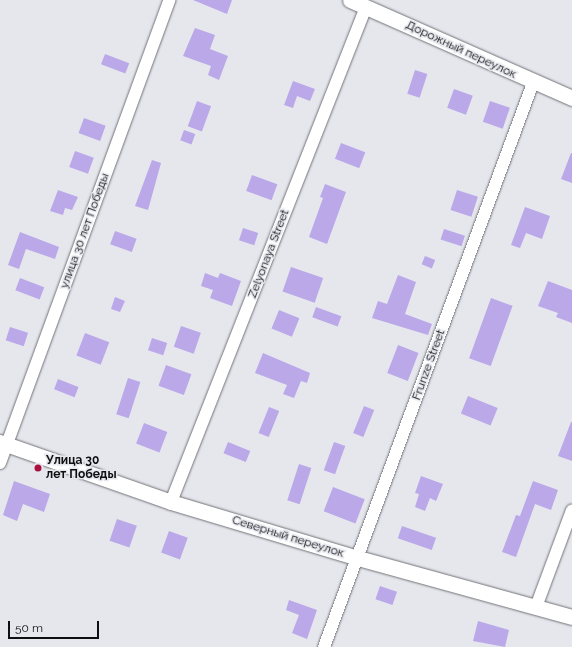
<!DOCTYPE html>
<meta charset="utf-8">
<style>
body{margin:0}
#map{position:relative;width:572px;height:647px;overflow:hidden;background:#e6e7ed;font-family:Raleway,sans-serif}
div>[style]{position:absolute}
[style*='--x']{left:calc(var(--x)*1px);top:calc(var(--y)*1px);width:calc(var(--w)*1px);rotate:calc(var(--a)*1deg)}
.building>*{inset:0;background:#baa8e9;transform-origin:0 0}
.roads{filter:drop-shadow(0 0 1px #717277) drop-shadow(0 0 1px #717277)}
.minor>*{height:12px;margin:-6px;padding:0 6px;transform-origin:6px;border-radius:6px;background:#fff}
.tertiary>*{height:15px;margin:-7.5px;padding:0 7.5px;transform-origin:7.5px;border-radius:7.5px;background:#fff}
.dots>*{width:11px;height:11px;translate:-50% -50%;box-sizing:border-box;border:2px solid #e6e7ed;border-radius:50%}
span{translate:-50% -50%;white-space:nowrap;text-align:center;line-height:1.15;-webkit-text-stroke:3px #e6e7ed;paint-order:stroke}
.street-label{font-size:12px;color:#0e0f11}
.poi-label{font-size:12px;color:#0e0f11;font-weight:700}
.left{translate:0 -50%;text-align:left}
.scale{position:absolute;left:8px;top:621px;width:91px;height:18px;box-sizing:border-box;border:2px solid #0e0f11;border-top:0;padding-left:5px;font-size:12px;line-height:14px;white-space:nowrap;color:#0e0f11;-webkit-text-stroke:3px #e6e7ed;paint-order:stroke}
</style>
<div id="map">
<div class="building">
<i style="clip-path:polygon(193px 0,232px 0,227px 14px)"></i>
<i style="clip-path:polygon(195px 28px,215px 35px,210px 49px,228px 56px,219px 80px,208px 75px,211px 66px,183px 56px)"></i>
<i style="left:105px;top:54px;width:26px;height:11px;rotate:21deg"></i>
<i style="left:415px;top:70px;width:13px;height:25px;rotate:18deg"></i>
<i style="clip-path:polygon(293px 81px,315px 89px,310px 101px,297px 96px,293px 108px,284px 105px)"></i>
<i style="left:454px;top:89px;width:20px;height:20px;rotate:20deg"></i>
<i style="left:197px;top:101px;width:15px;height:27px;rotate:20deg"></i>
<i style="left:490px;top:101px;width:21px;height:22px;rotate:19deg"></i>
<i style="left:84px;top:118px;width:23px;height:16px;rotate:20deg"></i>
<i style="left:184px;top:130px;width:12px;height:11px;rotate:20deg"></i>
<i style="left:341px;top:143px;width:26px;height:17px;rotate:21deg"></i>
<i style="left:75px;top:151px;width:20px;height:17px;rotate:20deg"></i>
<i style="clip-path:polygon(571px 153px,572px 153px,572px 183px,561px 179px)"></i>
<i style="clip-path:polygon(152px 160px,161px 163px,148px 210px,135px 206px)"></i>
<i style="left:252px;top:175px;width:27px;height:17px;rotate:20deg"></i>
<i style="clip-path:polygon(325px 184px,346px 192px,327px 244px,309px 237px,323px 198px,320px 197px)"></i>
<i style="clip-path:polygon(58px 190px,78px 197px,72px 210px,65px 208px,63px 215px,50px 211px)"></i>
<i style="left:457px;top:190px;width:22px;height:21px;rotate:18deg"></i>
<i style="clip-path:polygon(525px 207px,550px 216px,542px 239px,526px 233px,520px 248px,511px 245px)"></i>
<i style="left:243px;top:228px;width:16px;height:13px;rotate:18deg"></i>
<i style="left:444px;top:229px;width:22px;height:11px;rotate:18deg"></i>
<i style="left:115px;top:231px;width:23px;height:14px;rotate:20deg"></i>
<i style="clip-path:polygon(20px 232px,59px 247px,55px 259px,26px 249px,19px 269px,8px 265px)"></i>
<i style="left:425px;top:256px;width:11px;height:9px;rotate:22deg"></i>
<i style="left:291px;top:267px;width:34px;height:26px;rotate:19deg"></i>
<i style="clip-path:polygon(205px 273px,218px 278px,220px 273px,241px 281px,232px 306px,210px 298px,213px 290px,201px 286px)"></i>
<i style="clip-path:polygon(398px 275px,416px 282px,405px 314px,432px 324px,428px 335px,372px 318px,378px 301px,387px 304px)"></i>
<i style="left:20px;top:278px;width:26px;height:13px;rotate:21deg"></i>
<i style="clip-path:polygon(548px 281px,572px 290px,572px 323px,556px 317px,558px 313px,538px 306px)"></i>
<i style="clip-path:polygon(115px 297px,125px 301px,120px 312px,111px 309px)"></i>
<i style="left:491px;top:298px;width:23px;height:64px;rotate:20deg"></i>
<i style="left:316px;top:307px;width:27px;height:11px;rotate:20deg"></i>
<i style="left:279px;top:310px;width:22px;height:20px;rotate:22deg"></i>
<i style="left:181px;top:326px;width:21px;height:22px;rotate:19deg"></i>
<i style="left:10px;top:327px;width:19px;height:14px;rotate:18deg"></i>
<i style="left:85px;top:333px;width:26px;height:24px;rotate:21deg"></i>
<i style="left:152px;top:338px;width:16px;height:13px;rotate:18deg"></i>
<i style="left:398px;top:345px;width:22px;height:30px;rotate:21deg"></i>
<i style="clip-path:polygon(263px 353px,310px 373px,307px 383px,301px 381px,294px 398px,283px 394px,287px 385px,255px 373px)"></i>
<i style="left:166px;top:365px;width:27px;height:22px;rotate:20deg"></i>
<i style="left:128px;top:378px;width:13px;height:38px;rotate:18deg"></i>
<i style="left:58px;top:379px;width:22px;height:11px;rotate:21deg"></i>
<i style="left:468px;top:396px;width:32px;height:19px;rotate:22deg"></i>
<i style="left:364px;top:406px;width:11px;height:29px;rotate:22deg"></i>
<i style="left:269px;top:407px;width:11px;height:28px;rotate:22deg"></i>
<i style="clip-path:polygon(571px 422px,572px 422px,572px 461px,558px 456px)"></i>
<i style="left:144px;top:423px;width:25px;height:22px;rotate:21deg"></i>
<i style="left:228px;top:442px;width:24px;height:12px;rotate:22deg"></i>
<i style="left:334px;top:442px;width:12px;height:30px;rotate:20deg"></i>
<i style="left:299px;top:464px;width:13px;height:38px;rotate:18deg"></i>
<i style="clip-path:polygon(421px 476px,443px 484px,436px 501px,430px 498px,425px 511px,415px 507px,419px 494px,415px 493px)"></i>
<i style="clip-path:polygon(14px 481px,50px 494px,44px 512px,23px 504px,17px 521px,3px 515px)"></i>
<i style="clip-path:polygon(533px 481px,558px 490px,551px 510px,535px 504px,516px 557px,502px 552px,516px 515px,520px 516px)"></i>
<i style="left:333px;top:487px;width:34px;height:26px;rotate:21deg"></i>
<i style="left:117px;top:519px;width:21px;height:23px;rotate:19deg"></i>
<i style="left:402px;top:526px;width:36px;height:13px;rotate:19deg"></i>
<i style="left:169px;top:531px;width:20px;height:23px;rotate:20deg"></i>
<i style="left:380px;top:586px;width:18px;height:14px;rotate:19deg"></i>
<i style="clip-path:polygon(289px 600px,317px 610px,307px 639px,292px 633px,299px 615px,286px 610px)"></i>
<i style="clip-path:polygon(478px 621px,509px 630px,505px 647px,473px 641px)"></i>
</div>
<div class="roads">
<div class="minor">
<i style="--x:0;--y:463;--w:493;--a:-69.9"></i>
<i style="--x:171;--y:502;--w:532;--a:-68.5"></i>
<i style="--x:536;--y:607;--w:103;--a:-69.6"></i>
<i style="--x:324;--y:647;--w:601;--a:-69.67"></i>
</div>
<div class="tertiary">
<i style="--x:350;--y:0;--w:243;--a:23.8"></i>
<i style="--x:0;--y:442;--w:181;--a:19.3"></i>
<i style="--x:171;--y:502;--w:195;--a:16.7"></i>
<i style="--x:358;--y:558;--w:222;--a:15.4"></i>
</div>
</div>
<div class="dots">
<i style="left:38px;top:468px;background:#a9123e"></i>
</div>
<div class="street-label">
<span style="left:461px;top:50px;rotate:25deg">Дорожный переулок</span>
<span style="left:85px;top:231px;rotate:-70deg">улица 30 лет Победы</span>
<span style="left:269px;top:254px;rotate:-69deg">Zelyonaya Street</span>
<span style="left:429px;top:365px;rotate:-70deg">Frunze Street</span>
<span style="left:288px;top:537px;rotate:17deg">Северный переулок</span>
</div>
<div class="poi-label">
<span class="left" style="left:46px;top:468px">Улица 30<br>лет Победы</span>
</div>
<div class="scale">50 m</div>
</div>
